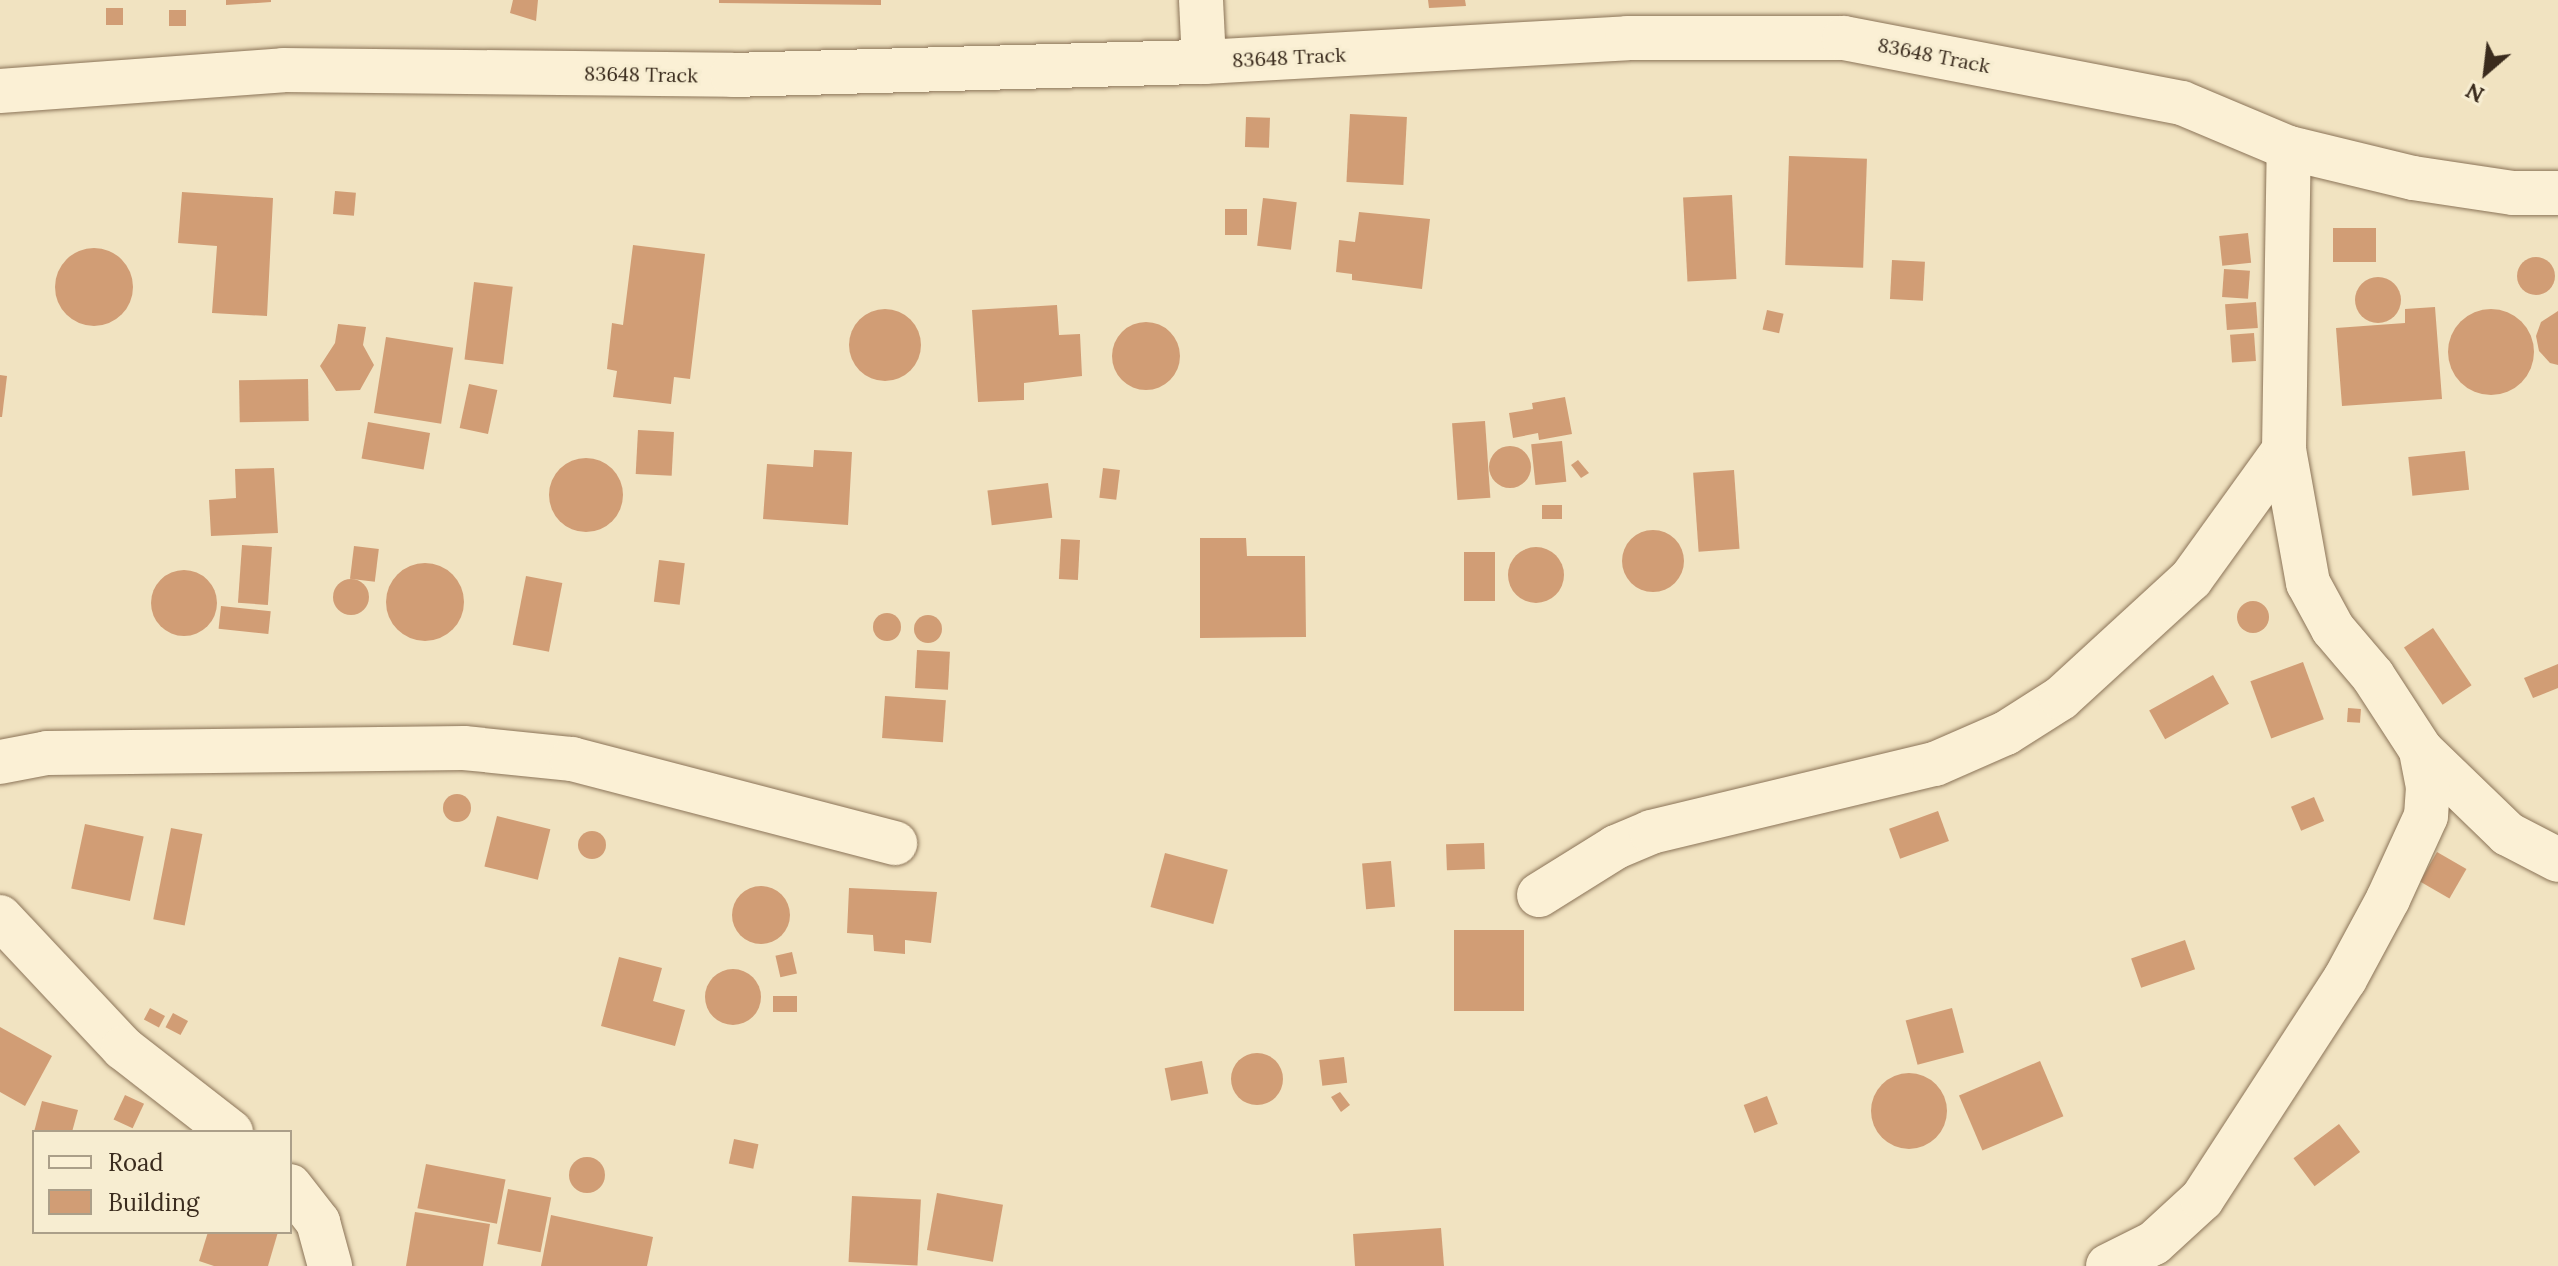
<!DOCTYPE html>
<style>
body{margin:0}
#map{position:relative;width:2558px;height:1266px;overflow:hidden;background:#f1e3c1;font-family:Lora,serif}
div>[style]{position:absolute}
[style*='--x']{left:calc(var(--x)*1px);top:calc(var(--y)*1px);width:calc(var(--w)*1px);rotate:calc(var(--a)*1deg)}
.building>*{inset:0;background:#d19d75;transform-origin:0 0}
.round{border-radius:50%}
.roads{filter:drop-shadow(0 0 2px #8b7458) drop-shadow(0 0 2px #8b7458)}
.minor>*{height:44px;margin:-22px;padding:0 22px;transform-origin:22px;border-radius:22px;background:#fbf0d5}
span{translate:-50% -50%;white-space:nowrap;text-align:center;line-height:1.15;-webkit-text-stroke:6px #f7edd1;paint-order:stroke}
.street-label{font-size:20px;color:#3a2b1d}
.legend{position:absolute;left:32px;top:1130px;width:260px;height:104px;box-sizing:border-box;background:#f7edd1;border:2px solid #ab9f89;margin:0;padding:10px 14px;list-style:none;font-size:24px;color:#3a2b1d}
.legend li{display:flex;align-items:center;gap:16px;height:40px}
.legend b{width:40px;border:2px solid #ab9f89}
.north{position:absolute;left:2446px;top:32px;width:80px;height:80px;-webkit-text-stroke:6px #f7edd1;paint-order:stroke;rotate:208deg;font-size:22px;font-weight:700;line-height:32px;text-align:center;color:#3a2b1d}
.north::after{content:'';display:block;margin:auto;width:28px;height:36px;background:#3a2b1d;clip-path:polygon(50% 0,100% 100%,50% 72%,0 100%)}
</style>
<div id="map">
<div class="building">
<i style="clip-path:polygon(226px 0,271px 0,271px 2px,226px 5px)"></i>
<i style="clip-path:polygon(513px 0,538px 0,536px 21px,510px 13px)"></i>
<i style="clip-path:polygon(719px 0,881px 0,881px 5px,719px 3px)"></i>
<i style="clip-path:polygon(1428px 0,1465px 0,1466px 6px,1429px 8px)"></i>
<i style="left:123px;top:8px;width:17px;height:17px;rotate:90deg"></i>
<i style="left:169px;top:10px;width:17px;height:16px"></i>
<i style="left:1350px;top:114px;width:57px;height:68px;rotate:3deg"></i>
<i style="left:1246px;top:117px;width:24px;height:30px;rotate:2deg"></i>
<i style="left:1789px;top:156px;width:78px;height:109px;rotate:2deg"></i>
<i style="left:335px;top:191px;width:21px;height:23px;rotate:5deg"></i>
<i style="clip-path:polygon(182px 192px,273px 198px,267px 316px,212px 313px,217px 246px,178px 243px)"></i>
<i style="left:1732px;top:195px;width:84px;height:49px;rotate:87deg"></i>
<i style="left:1263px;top:198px;width:34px;height:48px;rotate:7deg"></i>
<i style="left:1247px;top:209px;width:26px;height:22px;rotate:90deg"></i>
<i style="clip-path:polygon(1359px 212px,1430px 219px,1422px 289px,1352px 280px,1352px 274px,1336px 272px,1339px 240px,1355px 242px)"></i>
<i style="left:2333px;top:228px;width:43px;height:34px"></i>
<i style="left:2248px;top:233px;width:30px;height:29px;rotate:84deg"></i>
<i style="clip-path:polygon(633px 245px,705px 254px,690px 379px,674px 377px,671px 404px,613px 397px,617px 371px,607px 369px,612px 323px,623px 325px)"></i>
<i class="round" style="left:55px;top:248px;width:78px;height:78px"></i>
<i class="round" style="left:2517px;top:257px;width:38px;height:38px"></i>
<i style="left:1892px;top:260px;width:33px;height:39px;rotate:3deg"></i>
<i style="left:2224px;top:269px;width:26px;height:28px;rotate:4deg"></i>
<i class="round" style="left:2355px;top:277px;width:46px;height:46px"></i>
<i style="left:474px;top:282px;width:39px;height:78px;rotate:7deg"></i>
<i style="left:2256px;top:302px;width:26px;height:31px;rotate:86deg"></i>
<i style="clip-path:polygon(1057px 305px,1059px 335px,1080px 334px,1082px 376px,1024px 383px,1024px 400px,978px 402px,972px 310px)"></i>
<i style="clip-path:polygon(2435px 307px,2442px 399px,2342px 406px,2336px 328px,2405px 323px,2405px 309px)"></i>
<i class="round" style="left:2448px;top:309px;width:86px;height:86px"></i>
<i class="round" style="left:849px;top:309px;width:72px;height:72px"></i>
<i style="left:1767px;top:310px;width:17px;height:20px;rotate:13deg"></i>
<i style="clip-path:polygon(2558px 311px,2558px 365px,2550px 363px,2539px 351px,2536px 336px,2541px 322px)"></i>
<i class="round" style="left:1112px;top:322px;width:68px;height:68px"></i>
<i style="clip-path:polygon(338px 324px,366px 327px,363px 345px,374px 365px,360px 390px,336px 391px,320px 366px,335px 343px)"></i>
<i style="left:2254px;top:333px;width:28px;height:24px;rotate:86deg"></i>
<i style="left:386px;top:337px;width:68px;height:77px;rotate:9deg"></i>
<i style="clip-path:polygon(0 375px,7px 376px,2px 417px,0 417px)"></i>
<i style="left:308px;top:379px;width:42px;height:69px;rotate:89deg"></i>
<i style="left:469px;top:384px;width:29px;height:45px;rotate:12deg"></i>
<i style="clip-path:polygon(1565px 397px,1572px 434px,1539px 440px,1538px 433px,1513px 438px,1509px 413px,1533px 409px,1532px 403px)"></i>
<i style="left:1485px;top:421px;width:77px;height:33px;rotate:86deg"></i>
<i style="left:368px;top:422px;width:63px;height:37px;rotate:10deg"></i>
<i style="left:638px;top:430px;width:36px;height:44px;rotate:3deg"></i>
<i style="left:1562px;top:441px;width:41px;height:31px;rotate:84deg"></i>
<i class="round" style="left:1489px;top:446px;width:42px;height:42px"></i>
<i style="clip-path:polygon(814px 450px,852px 452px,848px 525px,763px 519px,767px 464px,813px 467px)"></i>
<i style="left:2465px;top:451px;width:39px;height:57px;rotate:84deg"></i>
<i class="round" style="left:549px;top:458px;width:74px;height:74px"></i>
<i style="clip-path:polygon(1578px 460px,1589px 473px,1581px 478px,1571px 465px)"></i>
<i style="clip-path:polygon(274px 468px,278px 533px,211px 536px,209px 500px,236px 498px,235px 469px)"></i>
<i style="left:1103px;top:468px;width:17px;height:30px;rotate:7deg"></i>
<i style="left:1734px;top:470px;width:79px;height:41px;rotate:86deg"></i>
<i style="left:1048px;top:483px;width:35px;height:61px;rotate:83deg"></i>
<i style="left:1562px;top:505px;width:14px;height:20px;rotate:90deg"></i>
<i class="round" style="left:1622px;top:530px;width:62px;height:62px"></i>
<i style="clip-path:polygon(1200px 538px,1246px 538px,1247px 556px,1305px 556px,1306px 637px,1200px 638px)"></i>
<i style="left:1061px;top:539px;width:19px;height:40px;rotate:3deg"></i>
<i style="left:242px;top:545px;width:30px;height:58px;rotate:4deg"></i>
<i style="left:354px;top:546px;width:25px;height:33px;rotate:7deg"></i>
<i class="round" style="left:1508px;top:547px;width:56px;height:56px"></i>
<i style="left:1495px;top:552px;width:49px;height:31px;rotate:90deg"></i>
<i style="left:659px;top:560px;width:26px;height:42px;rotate:7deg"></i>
<i class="round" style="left:386px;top:563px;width:78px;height:78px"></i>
<i class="round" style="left:151px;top:570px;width:66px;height:66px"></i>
<i style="left:526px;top:576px;width:37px;height:70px;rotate:11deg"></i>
<i class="round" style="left:333px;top:579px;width:36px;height:36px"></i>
<i class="round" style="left:2237px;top:601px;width:32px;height:32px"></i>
<i style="left:221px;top:606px;width:50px;height:23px;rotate:6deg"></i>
<i class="round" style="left:873px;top:613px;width:28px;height:28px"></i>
<i class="round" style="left:914px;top:615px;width:28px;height:28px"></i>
<i style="left:2433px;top:628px;width:69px;height:35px;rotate:56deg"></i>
<i style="left:917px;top:650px;width:33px;height:38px;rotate:3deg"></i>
<i style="left:2303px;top:662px;width:61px;height:56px;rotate:70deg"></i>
<i style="clip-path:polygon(2558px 664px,2558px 688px,2533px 698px,2524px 678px)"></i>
<i style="left:2213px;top:675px;width:33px;height:73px;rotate:61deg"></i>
<i style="left:885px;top:696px;width:61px;height:42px;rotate:4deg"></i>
<i style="left:2348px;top:708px;width:13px;height:14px;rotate:4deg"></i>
<i class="round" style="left:443px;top:794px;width:28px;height:28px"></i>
<i style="left:2314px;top:797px;width:26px;height:25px;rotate:67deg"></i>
<i style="left:1938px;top:811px;width:32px;height:52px;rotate:70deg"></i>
<i style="left:497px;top:816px;width:55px;height:52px;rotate:14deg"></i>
<i style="left:85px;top:824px;width:60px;height:66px;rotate:12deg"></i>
<i style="left:171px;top:828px;width:32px;height:93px;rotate:11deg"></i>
<i class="round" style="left:578px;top:831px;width:28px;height:28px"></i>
<i style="left:1484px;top:843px;width:26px;height:38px;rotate:88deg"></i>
<i style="left:2437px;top:852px;width:34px;height:34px;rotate:30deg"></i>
<i style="left:1165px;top:853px;width:65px;height:56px;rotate:15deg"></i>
<i style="left:1391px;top:861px;width:46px;height:29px;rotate:85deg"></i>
<i class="round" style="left:732px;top:886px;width:58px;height:58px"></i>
<i style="clip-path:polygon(849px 888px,937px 892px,931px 943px,905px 940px,905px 954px,874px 951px,873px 935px,847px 933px)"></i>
<i style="left:1454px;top:930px;width:70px;height:81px"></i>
<i style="left:2185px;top:940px;width:31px;height:57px;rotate:71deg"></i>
<i style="left:792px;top:952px;width:22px;height:17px;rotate:77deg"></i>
<i style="clip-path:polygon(619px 957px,662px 968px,653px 1001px,685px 1010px,675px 1046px,601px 1026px)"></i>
<i class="round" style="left:705px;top:969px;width:56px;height:56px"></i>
<i style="left:773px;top:996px;width:24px;height:16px"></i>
<i style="left:150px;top:1008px;width:17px;height:13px;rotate:28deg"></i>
<i style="left:1952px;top:1008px;width:46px;height:48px;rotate:75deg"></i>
<i style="left:173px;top:1013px;width:17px;height:16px;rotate:28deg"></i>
<i style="clip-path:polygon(0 1027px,52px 1056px,25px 1106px,0 1092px)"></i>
<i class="round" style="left:1231px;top:1053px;width:52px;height:52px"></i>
<i style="left:1344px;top:1057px;width:26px;height:25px;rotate:83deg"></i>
<i style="left:1202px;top:1061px;width:33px;height:38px;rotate:79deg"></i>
<i style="left:2040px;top:1061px;width:60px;height:88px;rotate:67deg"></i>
<i class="round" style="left:1871px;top:1073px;width:76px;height:76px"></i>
<i style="clip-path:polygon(1340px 1092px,1350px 1105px,1341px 1112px,1331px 1097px)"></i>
<i style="left:125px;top:1095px;width:21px;height:27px;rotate:25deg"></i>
<i style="left:1767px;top:1096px;width:30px;height:25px;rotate:69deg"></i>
<i style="clip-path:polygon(42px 1101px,78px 1110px,72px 1132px,34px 1132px)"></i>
<i style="left:2339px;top:1124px;width:35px;height:57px;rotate:53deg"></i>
<i style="left:734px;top:1139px;width:25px;height:25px;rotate:12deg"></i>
<i class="round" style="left:569px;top:1157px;width:36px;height:36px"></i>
<i style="left:426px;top:1164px;width:81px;height:45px;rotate:11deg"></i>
<i style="left:508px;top:1189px;width:44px;height:56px;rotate:11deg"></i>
<i style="left:937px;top:1193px;width:67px;height:58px;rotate:10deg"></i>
<i style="left:852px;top:1196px;width:69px;height:66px;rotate:3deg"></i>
<i style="clip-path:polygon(415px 1212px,490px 1224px,483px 1266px,406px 1266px)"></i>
<i style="clip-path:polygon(551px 1215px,653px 1237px,647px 1266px,541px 1266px)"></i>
<i style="clip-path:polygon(1441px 1228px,1444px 1266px,1355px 1266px,1353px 1234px)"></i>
<i style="clip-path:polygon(208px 1232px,278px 1232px,268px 1266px,214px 1266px,199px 1261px)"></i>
</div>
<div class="roads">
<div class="minor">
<i style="--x:1201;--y:0;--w:62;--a:87.2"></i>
<i style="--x:0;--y:91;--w:284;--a:-4.2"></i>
<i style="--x:283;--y:70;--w:449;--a:0.6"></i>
<i style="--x:732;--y:75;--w:472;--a:-1.6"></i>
<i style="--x:1204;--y:62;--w:424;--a:-3.2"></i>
<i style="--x:1627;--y:38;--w:217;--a:0"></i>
<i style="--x:1844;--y:38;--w:344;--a:10.9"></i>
<i style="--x:2182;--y:103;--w:116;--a:22.8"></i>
<i style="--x:2289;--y:148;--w:128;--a:13.6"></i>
<i style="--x:2413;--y:178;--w:101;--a:8.5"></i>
<i style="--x:2513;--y:193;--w:45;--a:0"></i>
<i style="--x:2421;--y:750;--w:121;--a:44"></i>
<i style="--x:2508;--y:834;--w:56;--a:27.5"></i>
<i style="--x:0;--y:762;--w:48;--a:-10.8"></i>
<i style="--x:47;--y:753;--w:417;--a:-0.7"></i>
<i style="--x:464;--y:748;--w:109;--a:5.8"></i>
<i style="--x:572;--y:759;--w:334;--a:14.6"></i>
<i style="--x:1539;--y:895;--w:91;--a:-31.9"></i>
<i style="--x:1616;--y:847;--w:38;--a:-23"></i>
<i style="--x:1651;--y:832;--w:292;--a:-13.5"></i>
<i style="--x:1935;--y:764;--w:77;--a:-23.6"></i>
<i style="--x:2006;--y:733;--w:65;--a:-32.5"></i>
<i style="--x:2061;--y:698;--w:176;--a:-42.5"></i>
<i style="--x:2191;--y:579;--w:159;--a:-54.2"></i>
<i style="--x:0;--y:917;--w:180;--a:46.8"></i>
<i style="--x:123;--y:1048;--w:137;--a:37.9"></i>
<i style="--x:290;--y:1186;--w:46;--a:52.1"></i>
<i style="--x:318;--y:1222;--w:46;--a:74.7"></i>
<i style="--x:2108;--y:1266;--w:51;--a:-26.6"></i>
<i style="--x:2154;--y:1243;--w:65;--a:-42.5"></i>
<i style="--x:2202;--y:1199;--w:262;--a:-57"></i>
<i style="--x:2345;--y:979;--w:91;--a:-61.7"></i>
<i style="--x:2388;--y:899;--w:91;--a:-65.4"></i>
<i style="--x:2426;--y:816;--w:29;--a:-86"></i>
<i style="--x:2428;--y:787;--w:38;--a:-101"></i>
<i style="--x:2421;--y:750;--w:88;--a:-123"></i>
<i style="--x:2373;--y:676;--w:62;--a:-130.4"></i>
<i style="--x:2333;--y:629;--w:52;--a:-118.5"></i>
<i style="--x:2308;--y:583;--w:135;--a:-100.2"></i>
<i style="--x:2284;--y:450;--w:302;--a:-89.1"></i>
</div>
</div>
<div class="street-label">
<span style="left:1934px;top:55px;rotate:11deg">83648 Track</span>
<span style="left:1289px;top:57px;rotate:-3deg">83648 Track</span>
<span style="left:641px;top:74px;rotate:1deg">83648 Track</span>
</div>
<ul class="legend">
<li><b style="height:10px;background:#fbf0d5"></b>Road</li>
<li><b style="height:22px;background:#d19d75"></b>Building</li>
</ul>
<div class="north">N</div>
</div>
